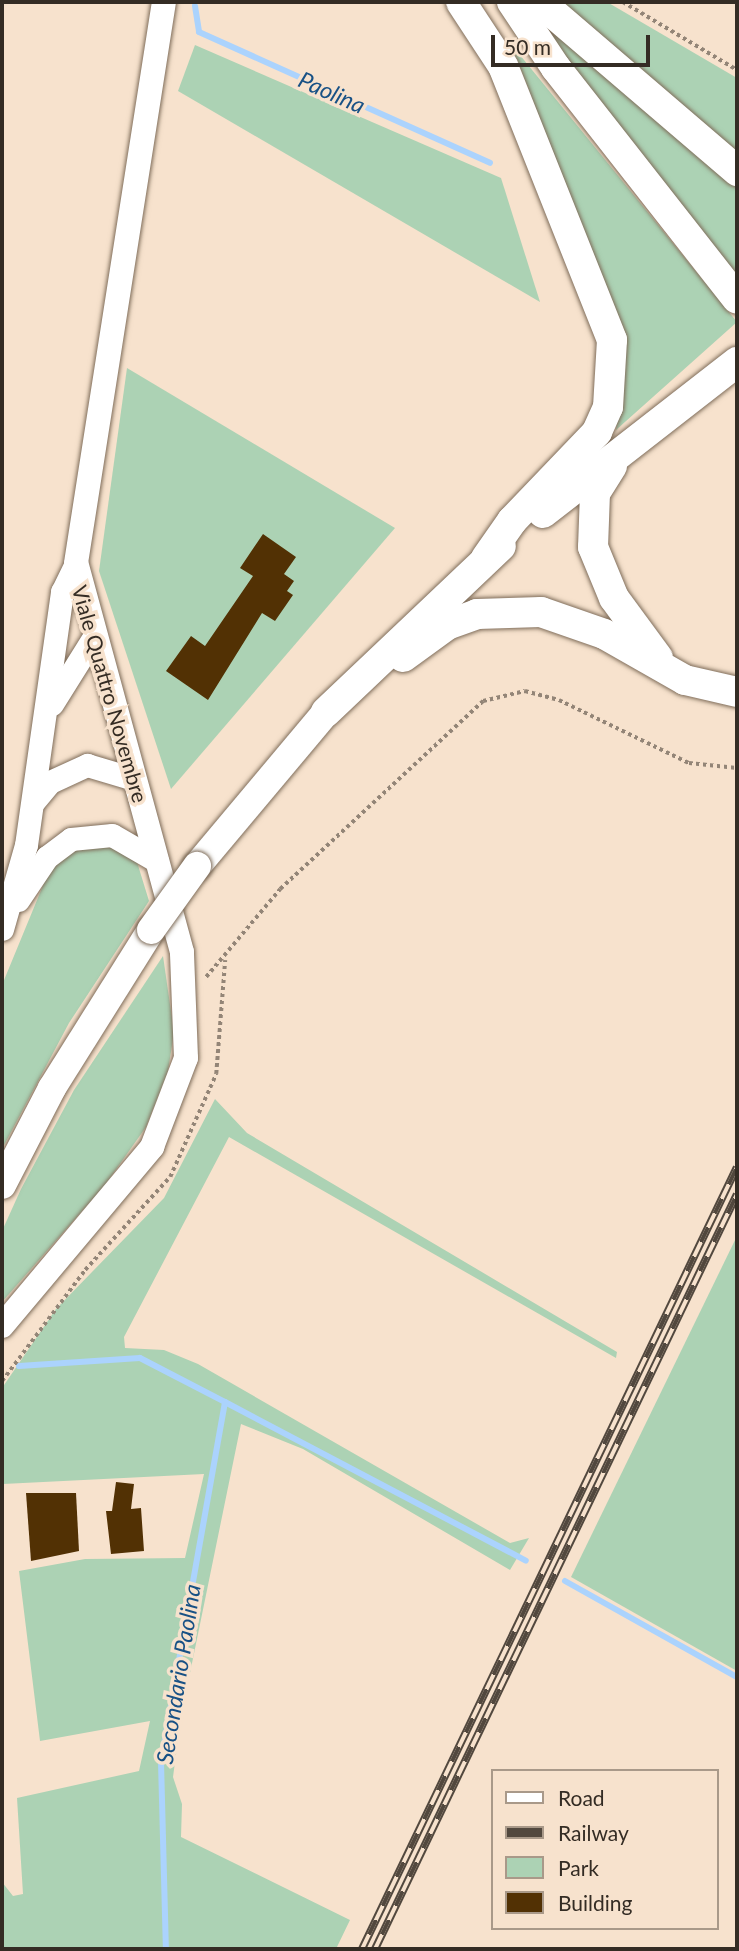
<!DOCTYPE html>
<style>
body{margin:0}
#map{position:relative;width:739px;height:1951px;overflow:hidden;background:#f7e2cd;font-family:Lato,sans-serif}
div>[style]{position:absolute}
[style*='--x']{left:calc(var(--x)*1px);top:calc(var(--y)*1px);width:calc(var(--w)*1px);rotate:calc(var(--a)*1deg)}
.green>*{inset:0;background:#acd2b4}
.stream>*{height:6px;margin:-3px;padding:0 3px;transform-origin:3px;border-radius:3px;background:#abd3fd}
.building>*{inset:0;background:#523104}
.path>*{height:3.5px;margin-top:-1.75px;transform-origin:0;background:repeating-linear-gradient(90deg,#938577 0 3.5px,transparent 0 7px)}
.roads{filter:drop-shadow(0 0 2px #7f6d5a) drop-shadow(0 0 2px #7f6d5a)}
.tertiary>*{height:23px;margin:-11.5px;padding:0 11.5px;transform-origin:11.5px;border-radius:11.5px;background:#fff}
.secondary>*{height:24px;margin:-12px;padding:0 12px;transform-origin:12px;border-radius:12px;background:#fff}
.primary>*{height:28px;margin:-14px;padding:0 14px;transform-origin:14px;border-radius:14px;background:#fff}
.trunk>*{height:30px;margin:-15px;padding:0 15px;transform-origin:15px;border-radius:15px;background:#fff}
.rail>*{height:8px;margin-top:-4px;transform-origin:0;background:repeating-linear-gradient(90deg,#f7e2cd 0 16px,#52483e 0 32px);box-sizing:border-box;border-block:2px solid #52483e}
.bridges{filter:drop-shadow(0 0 2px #7f6d5a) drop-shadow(0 0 2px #7f6d5a)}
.primary-bridge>*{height:28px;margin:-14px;padding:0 14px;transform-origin:14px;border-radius:14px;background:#fff}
span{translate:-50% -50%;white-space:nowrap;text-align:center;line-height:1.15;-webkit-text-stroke:7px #f7e2cd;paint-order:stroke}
.street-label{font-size:21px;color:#342c24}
.water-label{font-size:23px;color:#185185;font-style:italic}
.frame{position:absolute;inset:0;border:4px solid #342c24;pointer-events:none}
.legend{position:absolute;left:491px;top:1769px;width:228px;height:161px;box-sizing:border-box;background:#f7e2cd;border:2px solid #a99989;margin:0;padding:9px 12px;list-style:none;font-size:21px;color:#342c24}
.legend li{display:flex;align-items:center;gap:14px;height:35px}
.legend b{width:35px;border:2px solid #a99989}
.scale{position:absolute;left:491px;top:35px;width:159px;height:32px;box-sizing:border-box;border:4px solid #342c24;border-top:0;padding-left:9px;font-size:21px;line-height:24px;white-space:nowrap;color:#342c24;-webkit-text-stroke:5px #f7e2cd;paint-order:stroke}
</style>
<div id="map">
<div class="green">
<i style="clip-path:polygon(548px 2px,607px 2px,737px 78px,737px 155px)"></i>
<i style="clip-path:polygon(541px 16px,737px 181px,737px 285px,537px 21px)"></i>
<i style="clip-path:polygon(511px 44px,737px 322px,616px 430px,624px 351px,611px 302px)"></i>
<i style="clip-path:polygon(195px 45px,501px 178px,540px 302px,178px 91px)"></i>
<i style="clip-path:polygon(127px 368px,395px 528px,171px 789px,99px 571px)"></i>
<i style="clip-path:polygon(92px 843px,121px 849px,137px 862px,149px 901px,69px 1023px,2px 1149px,2px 985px,49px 871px,68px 850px)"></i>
<i style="clip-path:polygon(163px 956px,174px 1032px,168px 1071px,146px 1127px,105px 1185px,2px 1302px,2px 1231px,21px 1189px,74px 1090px)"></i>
<i style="clip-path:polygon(215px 1099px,247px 1133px,617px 1352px,616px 1358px,229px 1137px,124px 1337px,125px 1348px,164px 1350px,198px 1364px,510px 1543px,529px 1538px,510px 1570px,303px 1449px,241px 1424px,181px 1717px,173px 1777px,182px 1804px,181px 1837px,350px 1920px,336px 1949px,2px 1949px,2px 1882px,13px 1896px,23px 1894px,17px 1798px,139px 1771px,150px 1721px,40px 1741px,19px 1571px,85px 1559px,185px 1558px,204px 1474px,3px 1484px,2px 1388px,56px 1309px,164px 1198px)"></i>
<i style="clip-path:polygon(737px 1236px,737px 1671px,571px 1577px)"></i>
</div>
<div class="stream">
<i style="--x:195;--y:6;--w:26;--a:81"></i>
<i style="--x:199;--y:32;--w:319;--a:24.2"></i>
<i style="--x:19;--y:1366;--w:121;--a:-3.8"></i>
<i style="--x:140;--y:1358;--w:96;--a:27.4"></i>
<i style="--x:225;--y:1402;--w:366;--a:100.1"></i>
<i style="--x:161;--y:1762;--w:187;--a:88.5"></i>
<i style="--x:225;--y:1402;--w:340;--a:27.8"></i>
<i style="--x:565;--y:1581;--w:197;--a:29.2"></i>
</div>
<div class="building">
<i style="clip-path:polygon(263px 534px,296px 557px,284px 574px,294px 581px,287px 591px,293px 595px,275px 621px,262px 613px,208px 700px,166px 671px,191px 636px,205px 646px,253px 576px,240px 568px)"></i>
<i style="clip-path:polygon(116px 1482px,134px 1484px,131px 1509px,141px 1508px,144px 1551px,111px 1554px,106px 1511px,112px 1511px)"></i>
<i style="clip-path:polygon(26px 1493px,76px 1493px,79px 1551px,31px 1561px)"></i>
</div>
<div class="path">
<i style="--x:623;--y:2;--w:133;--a:30.8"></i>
<i style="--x:206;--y:977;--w:115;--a:-49.9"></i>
<i style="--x:280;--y:889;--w:277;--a:-42.8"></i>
<i style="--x:483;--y:701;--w:43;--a:-13.4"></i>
<i style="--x:525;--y:691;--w:35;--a:15"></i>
<i style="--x:559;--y:700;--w:144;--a:25.9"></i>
<i style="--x:689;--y:763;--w:48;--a:5.9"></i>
<i style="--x:2;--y:1381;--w:139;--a:-53.2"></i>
<i style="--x:85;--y:1270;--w:126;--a:-47.6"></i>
<i style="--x:170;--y:1177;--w:113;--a:-65.9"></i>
<i style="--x:216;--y:1074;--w:114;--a:-85.5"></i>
</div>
<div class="roads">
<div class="tertiary">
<i style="--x:52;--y:704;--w:75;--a:-58"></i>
<i style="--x:34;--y:801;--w:25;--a:-50"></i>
<i style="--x:50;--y:782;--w:41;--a:-24.7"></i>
<i style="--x:87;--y:765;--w:49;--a:16.6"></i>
<i style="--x:18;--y:900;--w:52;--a:-56"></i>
<i style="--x:47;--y:857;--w:30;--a:-37"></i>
<i style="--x:71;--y:839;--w:41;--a:-5.6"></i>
<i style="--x:112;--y:835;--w:52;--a:30"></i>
<i style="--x:2;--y:929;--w:87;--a:-74.1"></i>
<i style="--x:26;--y:845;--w:256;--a:-81.9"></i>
<i style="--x:62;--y:592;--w:32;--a:-64"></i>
</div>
<div class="secondary">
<i style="--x:2;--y:1326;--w:234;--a:-50"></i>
<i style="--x:152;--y:1147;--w:95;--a:-69.1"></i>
<i style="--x:186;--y:1058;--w:106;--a:-92.2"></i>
<i style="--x:182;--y:952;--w:403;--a:-105.2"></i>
<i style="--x:76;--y:563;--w:568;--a:-81.09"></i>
</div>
<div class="primary">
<i style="--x:197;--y:866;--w:201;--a:-50"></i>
<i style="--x:2;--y:1185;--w:109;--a:-62.7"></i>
<i style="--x:52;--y:1088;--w:186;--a:-57.9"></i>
</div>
<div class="trunk">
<i style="--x:461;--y:2;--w:77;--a:56.7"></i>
<i style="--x:503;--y:66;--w:295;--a:68.3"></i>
<i style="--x:612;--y:340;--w:67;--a:93.4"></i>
<i style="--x:608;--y:407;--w:27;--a:114"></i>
<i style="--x:597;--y:432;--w:123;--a:133.7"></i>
<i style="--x:512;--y:521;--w:45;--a:125.1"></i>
<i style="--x:512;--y:2;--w:79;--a:56.3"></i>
<i style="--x:556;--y:68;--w:293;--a:51.9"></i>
<i style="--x:540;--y:2;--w:260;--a:40.6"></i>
<i style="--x:612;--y:466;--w:32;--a:122"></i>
<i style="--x:595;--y:493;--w:54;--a:92.1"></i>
<i style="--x:593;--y:547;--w:55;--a:67.6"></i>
<i style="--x:614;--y:598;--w:74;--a:53.7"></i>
<i style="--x:543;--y:513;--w:246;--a:-37.9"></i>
<i style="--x:403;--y:657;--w:54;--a:-36"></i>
<i style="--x:447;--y:625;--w:32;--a:-20"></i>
<i style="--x:477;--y:614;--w:64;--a:-1.8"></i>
<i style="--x:541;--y:612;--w:67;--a:19.2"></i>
<i style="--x:604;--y:634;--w:93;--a:29.6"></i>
<i style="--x:685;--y:680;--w:53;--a:13"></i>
<i style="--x:326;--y:712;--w:241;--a:-43.5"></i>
</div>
</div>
<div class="rail">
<i style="--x:362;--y:1949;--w:867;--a:-64.38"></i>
<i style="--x:375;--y:1949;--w:837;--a:-64.38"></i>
</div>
<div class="bridges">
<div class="primary-bridge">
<i style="--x:151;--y:930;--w:79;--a:-54.3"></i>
</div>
</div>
<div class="street-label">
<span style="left:110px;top:694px;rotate:74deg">Viale Quattro Novembre</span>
</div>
<div class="water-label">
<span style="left:332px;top:92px;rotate:24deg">Paolina</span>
<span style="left:178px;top:1674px;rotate:-81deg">Secondario Paolina</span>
</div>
<div class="frame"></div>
<ul class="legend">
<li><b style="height:9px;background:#fff"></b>Road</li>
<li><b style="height:9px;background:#52483e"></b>Railway</li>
<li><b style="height:19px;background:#acd2b4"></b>Park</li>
<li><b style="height:19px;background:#523104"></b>Building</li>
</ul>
<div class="scale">50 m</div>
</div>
